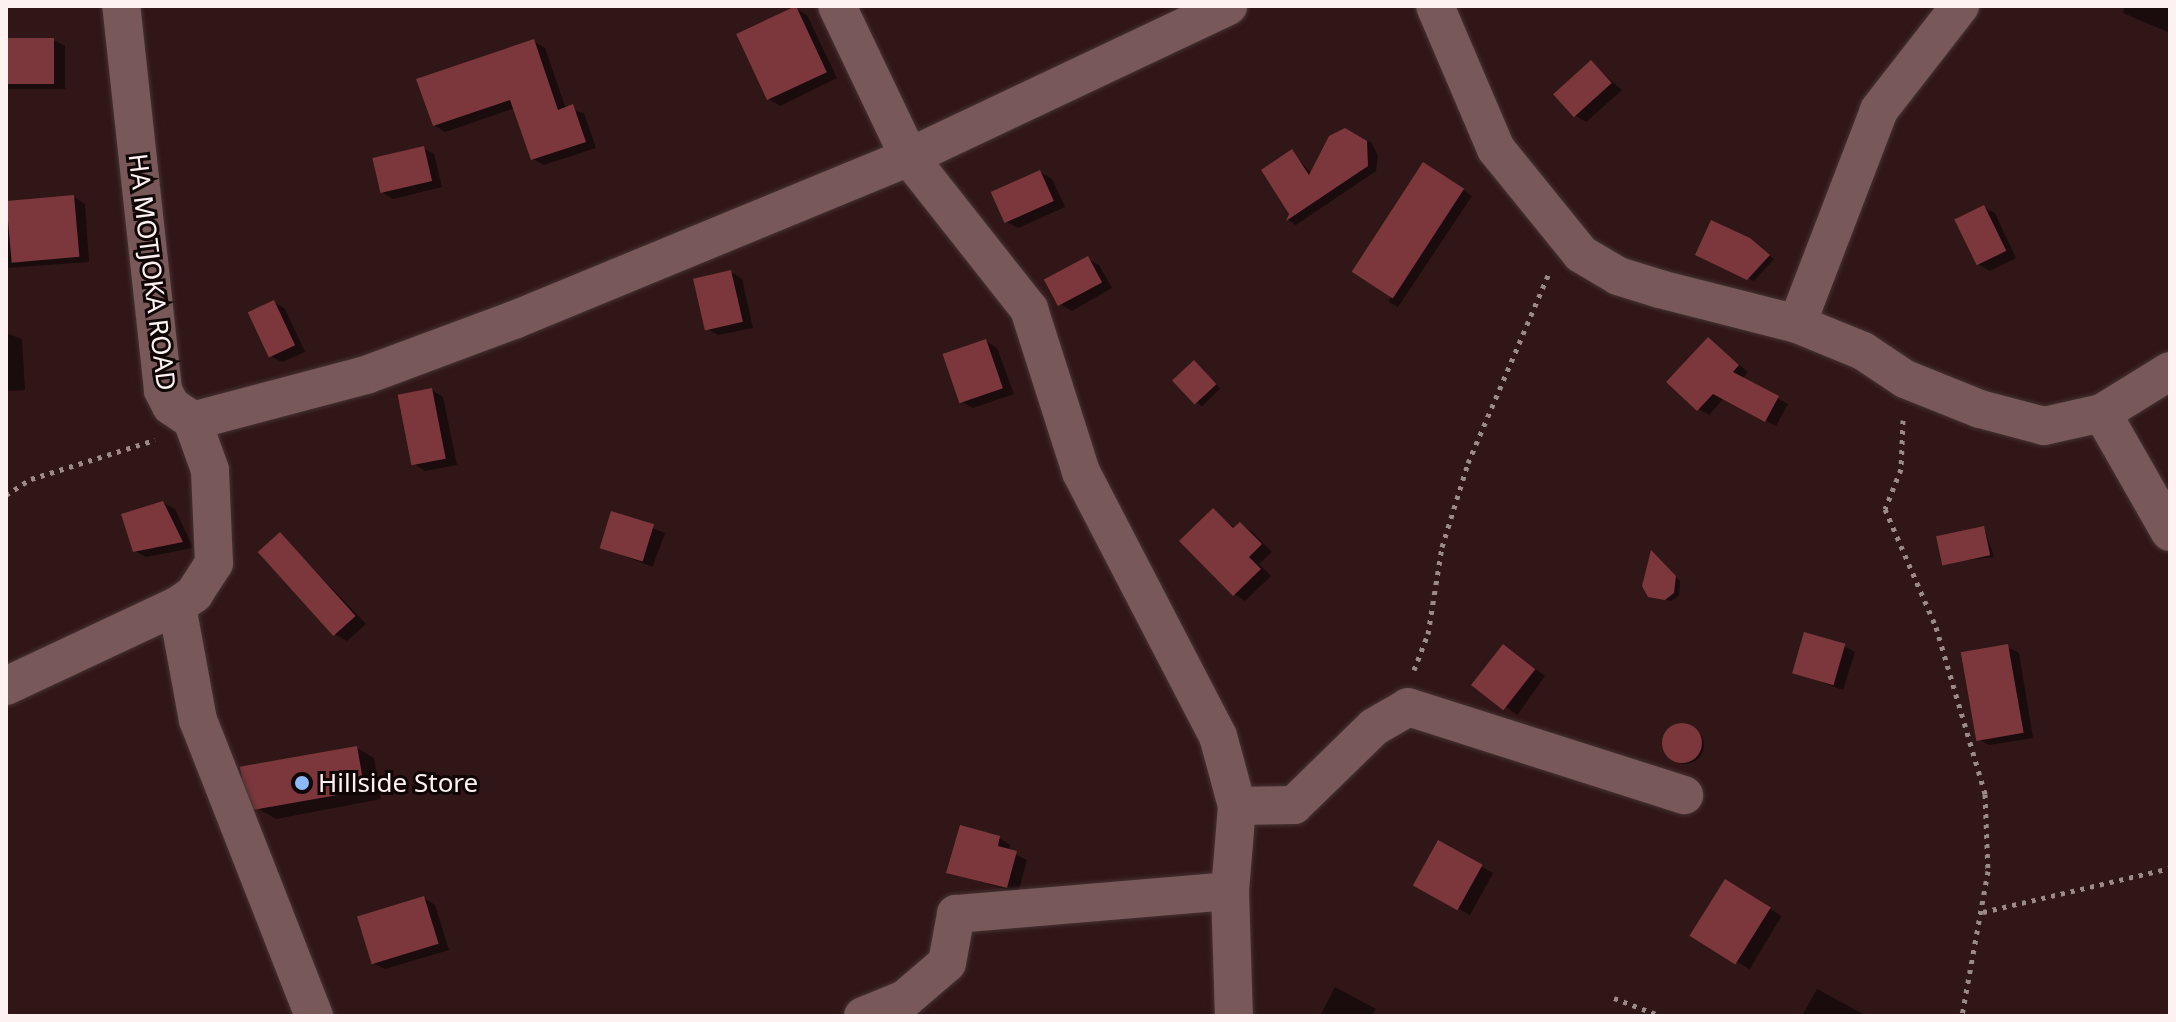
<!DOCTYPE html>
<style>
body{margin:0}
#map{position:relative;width:2176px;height:1022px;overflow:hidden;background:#311617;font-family:"Noto Sans",sans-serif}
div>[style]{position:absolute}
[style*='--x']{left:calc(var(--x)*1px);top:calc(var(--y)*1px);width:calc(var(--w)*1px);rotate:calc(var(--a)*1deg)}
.shadow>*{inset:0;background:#0007;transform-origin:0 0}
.round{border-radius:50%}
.building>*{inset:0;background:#7b373c;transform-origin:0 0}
.path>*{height:5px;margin-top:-2.5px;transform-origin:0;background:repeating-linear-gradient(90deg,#9c898a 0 4px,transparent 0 10px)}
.roads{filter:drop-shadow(0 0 2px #453233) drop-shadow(0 0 2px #453233)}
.minor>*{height:38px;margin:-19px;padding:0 19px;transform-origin:19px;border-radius:19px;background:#785858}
.dots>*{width:22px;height:22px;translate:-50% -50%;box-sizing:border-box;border:4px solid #110606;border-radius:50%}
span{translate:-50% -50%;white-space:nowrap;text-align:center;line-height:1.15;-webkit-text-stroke:6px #110606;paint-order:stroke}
.street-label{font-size:26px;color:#fdf1f1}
.poi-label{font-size:26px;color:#fdf1f1}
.left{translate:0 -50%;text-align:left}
.frame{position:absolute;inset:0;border:8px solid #fdf1f1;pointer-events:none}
</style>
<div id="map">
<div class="shadow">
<i style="clip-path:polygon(2125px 6px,2170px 6px,2170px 33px,2123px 13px)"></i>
<i style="clip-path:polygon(795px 8px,807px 15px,837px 78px,780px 106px,769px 99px)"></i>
<i style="clip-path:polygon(6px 40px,54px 40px,65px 46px,65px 89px,6px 89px)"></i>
<i style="clip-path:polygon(533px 41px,545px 48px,566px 109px,584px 113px,596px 148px,544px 165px,533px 159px,515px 108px,445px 132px,434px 125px)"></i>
<i style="clip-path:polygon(1591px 63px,1622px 90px,1586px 122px,1575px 115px)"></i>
<i style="clip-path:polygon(1337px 133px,1371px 142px,1378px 156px,1376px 171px,1296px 225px,1288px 220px,1292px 152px,1312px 174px)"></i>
<i style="clip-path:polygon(423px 148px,434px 154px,442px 187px,393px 199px,382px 192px)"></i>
<i style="clip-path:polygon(1433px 170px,1472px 196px,1398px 307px,1389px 302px)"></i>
<i style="clip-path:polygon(1040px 172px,1052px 179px,1065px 207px,1018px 228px,1007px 222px)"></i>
<i style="clip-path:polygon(74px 197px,85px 204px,89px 262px,6px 268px,6px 202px)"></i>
<i style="clip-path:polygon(1983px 207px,1995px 213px,2016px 258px,1990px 271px,1978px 264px)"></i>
<i style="clip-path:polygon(1755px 243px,1774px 259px,1754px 281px,1697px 254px)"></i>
<i style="clip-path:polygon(1088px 259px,1099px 265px,1112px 288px,1072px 311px,1061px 305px)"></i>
<i style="clip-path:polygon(731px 272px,742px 279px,753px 328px,718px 335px,707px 329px)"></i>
<i style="clip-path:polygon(274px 302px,285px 309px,305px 352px,282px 362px,270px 356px)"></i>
<i style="clip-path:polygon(6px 333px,22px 339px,25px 390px,6px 391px)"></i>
<i style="clip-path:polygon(1708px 339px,1748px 372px,1742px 379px,1788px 404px,1776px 426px,1724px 398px,1709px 415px,1699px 409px)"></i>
<i style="clip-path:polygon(986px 341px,997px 348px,1014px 394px,973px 408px,962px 402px)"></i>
<i style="left:1194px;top:362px;width:37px;height:26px;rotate:45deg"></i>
<i style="clip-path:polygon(432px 390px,443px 397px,457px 465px,425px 471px,414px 464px)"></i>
<i style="clip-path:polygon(163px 503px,175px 509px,193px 548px,146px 557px,135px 551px)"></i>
<i style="clip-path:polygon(1213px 511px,1235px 528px,1240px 524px,1251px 531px,1272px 552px,1259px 564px,1271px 576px,1245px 601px,1234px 594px)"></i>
<i style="left:613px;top:513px;width:56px;height:36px;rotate:21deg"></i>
<i style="clip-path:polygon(1984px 528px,1994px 557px,1943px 563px)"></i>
<i style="clip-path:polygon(280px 534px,366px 624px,347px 641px,336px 635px)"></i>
<i style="clip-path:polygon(1653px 553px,1680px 581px,1679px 596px,1671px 601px,1649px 595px)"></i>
<i style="clip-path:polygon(1844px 646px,1855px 652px,1843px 690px,1794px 672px)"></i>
<i style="left:1504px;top:647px;width:50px;height:48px;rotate:35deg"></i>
<i style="clip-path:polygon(2007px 647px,2019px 653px,2033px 738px,1989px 745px,1978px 739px)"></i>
<i class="round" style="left:1666px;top:726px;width:38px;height:38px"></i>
<i style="clip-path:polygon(357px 748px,374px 758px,381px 799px,276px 819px,259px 809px)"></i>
<i style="clip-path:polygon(999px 838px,1010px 845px,1009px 851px,1027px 860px,1018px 893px,948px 872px)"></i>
<i style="left:1439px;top:843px;width:62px;height:48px;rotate:29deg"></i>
<i style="left:1725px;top:882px;width:66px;height:62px;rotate:31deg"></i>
<i style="clip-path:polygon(424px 898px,435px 905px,449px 950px,385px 969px,373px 963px)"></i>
<i style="clip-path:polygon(1335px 987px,1376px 1009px,1372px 1016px,1320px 1016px)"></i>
<i style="clip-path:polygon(1817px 989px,1867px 1016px,1802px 1016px)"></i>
</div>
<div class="building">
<i style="left:796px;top:6px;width:73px;height:66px;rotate:65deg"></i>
<i style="left:6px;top:38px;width:48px;height:46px"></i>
<i style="clip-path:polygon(534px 39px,558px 110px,573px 104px,586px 142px,531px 160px,510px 100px,433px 126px,416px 79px)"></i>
<i style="left:1591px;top:60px;width:31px;height:51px;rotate:48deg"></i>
<i style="clip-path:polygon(1345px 128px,1367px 141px,1368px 166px,1286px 221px,1289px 214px,1261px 170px,1292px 149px,1309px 175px,1329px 136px)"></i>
<i style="left:424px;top:146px;width:36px;height:53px;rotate:77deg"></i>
<i style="left:1423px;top:162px;width:49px;height:131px;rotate:33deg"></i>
<i style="left:1040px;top:170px;width:34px;height:54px;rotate:66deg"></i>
<i style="left:74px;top:195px;width:62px;height:68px;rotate:85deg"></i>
<i style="left:1984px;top:205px;width:51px;height:33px;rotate:64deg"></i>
<i style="clip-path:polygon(1711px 220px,1750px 238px,1770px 255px,1747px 280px,1695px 255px)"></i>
<i style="left:1088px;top:256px;width:30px;height:50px;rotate:62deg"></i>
<i style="left:731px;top:270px;width:53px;height:39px;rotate:77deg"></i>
<i style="left:274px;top:300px;width:50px;height:29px;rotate:65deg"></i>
<i style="clip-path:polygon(1708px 337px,1739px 365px,1733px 372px,1779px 396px,1765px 422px,1713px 394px,1697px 411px,1666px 382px)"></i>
<i style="left:986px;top:339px;width:52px;height:46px;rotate:71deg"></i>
<i style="left:1194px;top:360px;width:33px;height:30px;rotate:47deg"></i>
<i style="left:432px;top:388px;width:72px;height:35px;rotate:79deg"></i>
<i style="clip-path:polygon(163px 501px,183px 542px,133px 552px,121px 514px)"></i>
<i style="clip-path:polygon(1213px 508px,1233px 528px,1240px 522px,1262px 544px,1249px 557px,1261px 569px,1233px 596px,1179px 541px)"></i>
<i style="left:611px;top:511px;width:45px;height:39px;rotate:17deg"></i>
<i style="left:1984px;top:526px;width:30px;height:49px;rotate:78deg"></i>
<i style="left:280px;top:532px;width:113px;height:30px;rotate:48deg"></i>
<i style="clip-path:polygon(1651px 550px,1676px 576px,1674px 593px,1665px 600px,1648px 597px,1642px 586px)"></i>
<i style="left:1804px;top:632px;width:43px;height:43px;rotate:16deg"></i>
<i style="left:1503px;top:644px;width:41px;height:52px;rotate:38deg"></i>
<i style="left:2008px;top:644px;width:90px;height:48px;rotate:80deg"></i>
<i class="round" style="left:1662px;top:723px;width:40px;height:40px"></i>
<i style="left:357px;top:746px;width:45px;height:119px;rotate:80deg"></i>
<i style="clip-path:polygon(960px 825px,1000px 836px,998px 846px,1017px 851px,1007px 888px,946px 873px)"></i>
<i style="left:1438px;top:840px;width:51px;height:52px;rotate:29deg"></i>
<i style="left:1725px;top:879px;width:54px;height:67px;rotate:32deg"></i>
<i style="left:424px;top:896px;width:50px;height:70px;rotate:73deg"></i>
</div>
<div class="path">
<i style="--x:1903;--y:420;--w:49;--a:92.3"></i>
<i style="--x:1901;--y:469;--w:43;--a:111.8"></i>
<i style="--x:1885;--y:509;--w:129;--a:66.6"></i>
<i style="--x:1936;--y:627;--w:174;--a:73.6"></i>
<i style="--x:1985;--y:794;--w:77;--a:87.8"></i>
<i style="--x:1988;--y:871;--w:147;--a:100.2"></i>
<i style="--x:6;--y:495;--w:30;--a:-33"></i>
<i style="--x:31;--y:479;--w:130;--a:-17.5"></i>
<i style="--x:1414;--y:670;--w:39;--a:-69"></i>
<i style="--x:1428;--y:634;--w:88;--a:-80.9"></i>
<i style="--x:1442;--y:547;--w:88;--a:-72.8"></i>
<i style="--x:1468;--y:463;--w:207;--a:-66.9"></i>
<i style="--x:1983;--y:912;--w:192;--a:-13.2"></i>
<i style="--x:1614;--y:998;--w:50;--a:21"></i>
</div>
<div class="roads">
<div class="minor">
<i style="--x:837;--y:6;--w:167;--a:64.5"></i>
<i style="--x:909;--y:157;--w:194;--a:51.7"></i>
<i style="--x:1029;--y:309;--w:171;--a:72.3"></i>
<i style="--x:1081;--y:472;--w:297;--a:62.6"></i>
<i style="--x:1218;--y:736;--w:73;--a:74.8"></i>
<i style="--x:1237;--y:806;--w:85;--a:94.7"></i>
<i style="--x:1230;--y:891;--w:125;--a:88.2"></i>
<i style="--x:1435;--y:6;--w:155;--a:66.9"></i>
<i style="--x:1496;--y:149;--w:135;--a:51"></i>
<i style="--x:1581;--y:254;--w:43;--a:30.7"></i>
<i style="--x:1618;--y:276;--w:44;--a:17.2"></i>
<i style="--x:1660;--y:289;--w:141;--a:14.3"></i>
<i style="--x:1797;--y:324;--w:229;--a:-69"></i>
<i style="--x:1879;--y:110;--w:132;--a:-52.1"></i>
<i style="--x:1797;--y:324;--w:71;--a:22.2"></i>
<i style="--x:1863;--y:351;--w:50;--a:33.7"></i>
<i style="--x:1905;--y:379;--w:81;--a:21.8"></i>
<i style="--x:1980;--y:409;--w:66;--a:14.9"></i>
<i style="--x:2044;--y:426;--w:59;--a:-12.6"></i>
<i style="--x:2102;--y:413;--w:80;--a:-31.7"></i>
<i style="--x:2102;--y:413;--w:137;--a:60.3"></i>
<i style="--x:192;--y:421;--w:180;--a:-14.8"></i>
<i style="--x:366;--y:375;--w:158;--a:-20.4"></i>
<i style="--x:514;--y:320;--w:427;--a:-22.4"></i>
<i style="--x:909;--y:157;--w:353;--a:-25.3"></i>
<i style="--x:177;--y:606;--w:116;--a:79.6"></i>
<i style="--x:198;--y:720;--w:318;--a:68.6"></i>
<i style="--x:6;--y:686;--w:189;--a:-25.1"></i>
<i style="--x:177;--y:606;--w:21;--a:-35"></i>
<i style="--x:194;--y:594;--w:37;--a:-57"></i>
<i style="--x:214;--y:563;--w:93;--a:-92.5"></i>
<i style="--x:210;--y:470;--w:53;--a:-109.8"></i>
<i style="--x:192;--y:420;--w:25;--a:-146"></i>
<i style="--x:171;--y:406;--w:18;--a:-117"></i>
<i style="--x:163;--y:390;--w:386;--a:-96.2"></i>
<i style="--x:1237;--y:806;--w:57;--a:-1"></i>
<i style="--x:1294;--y:805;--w:112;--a:-44.3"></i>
<i style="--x:1374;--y:727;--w:39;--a:-30"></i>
<i style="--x:1408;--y:707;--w:290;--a:17.7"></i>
<i style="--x:863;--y:1016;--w:45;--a:-22"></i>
<i style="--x:905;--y:999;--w:55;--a:-40.6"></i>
<i style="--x:947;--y:963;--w:50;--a:-79.6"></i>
<i style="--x:956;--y:914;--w:275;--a:-4.8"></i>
</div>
</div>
<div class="dots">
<i style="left:302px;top:783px;background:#8bbafc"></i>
</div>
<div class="street-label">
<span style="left:152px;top:272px;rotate:83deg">HA MOTJOKA ROAD</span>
</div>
<div class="poi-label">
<span class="left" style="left:318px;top:783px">Hillside Store</span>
</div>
<div class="frame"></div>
</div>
